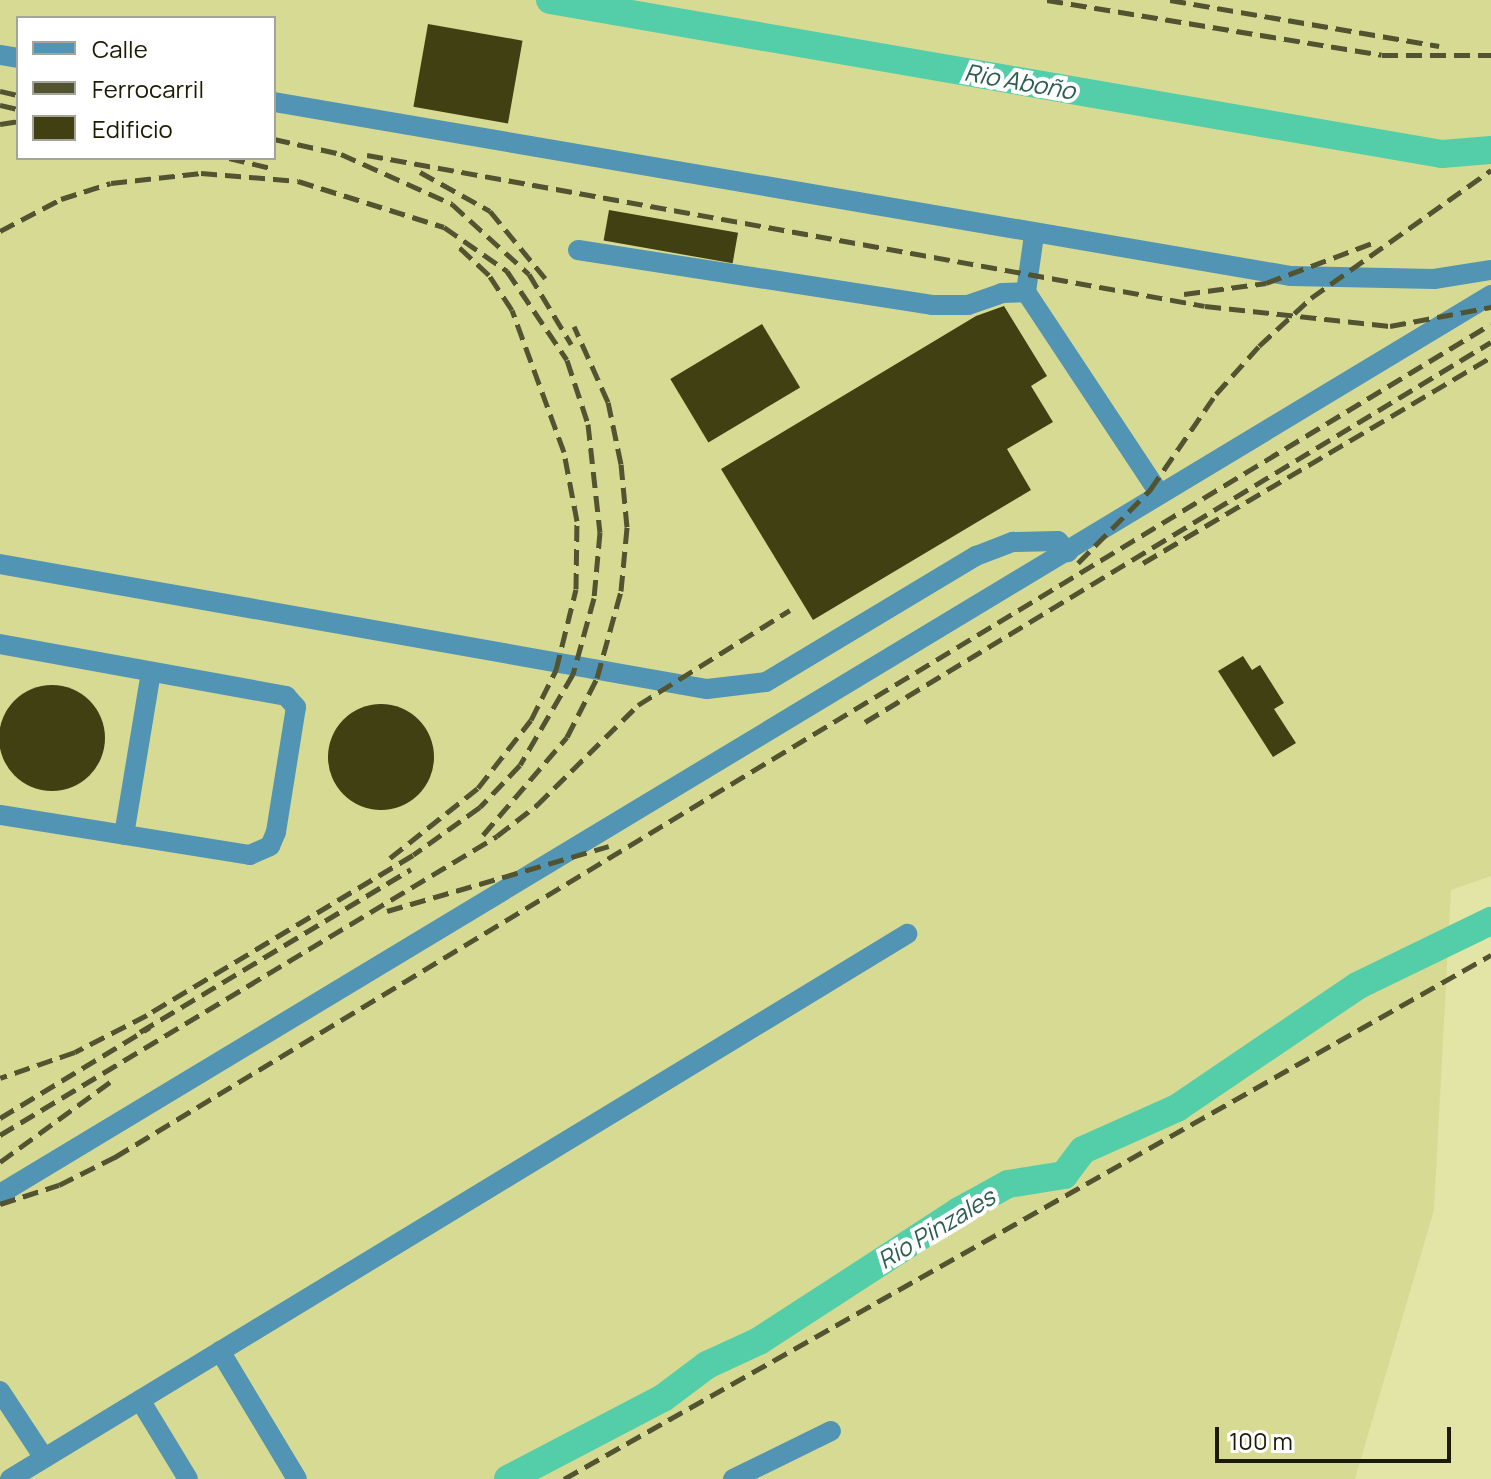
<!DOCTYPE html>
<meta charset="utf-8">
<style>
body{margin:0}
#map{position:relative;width:1491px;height:1479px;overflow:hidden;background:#e2e5a5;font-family:Manrope,sans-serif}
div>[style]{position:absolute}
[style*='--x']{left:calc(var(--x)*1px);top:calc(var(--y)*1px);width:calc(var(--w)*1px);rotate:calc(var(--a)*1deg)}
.built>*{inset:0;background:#d7da93}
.river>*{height:28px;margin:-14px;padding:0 14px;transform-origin:14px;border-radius:14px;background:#54cea9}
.building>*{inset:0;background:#404012;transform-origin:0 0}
.round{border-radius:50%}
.minor>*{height:20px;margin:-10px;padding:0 10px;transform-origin:10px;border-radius:10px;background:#5294b3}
.rail>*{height:5px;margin-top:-2.5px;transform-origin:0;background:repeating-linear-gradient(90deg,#525330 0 16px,transparent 0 24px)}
span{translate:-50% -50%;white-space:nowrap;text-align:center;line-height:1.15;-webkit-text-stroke:8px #fff;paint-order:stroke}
.water-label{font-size:24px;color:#2c5d4e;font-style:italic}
.legend{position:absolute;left:16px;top:16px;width:260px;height:144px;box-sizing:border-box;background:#fff;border:2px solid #a4a49a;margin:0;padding:10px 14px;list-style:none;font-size:24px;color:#1b1b03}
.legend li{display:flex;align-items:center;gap:16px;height:40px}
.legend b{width:40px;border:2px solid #a4a49a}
.scale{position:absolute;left:1215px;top:1427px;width:236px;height:36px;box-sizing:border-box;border:4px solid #1b1b03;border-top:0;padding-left:10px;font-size:24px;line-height:28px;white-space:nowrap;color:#1b1b03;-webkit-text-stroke:6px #fff;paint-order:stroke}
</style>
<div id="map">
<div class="built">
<i style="clip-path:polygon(evenodd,0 0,1491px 0,1491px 876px,1451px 890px,1434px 1210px,1355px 1479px,0 1479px,0 0,18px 18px,274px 18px,274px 158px,18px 158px,18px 18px)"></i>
</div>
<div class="river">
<i style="--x:550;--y:0;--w:905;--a:9.8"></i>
<i style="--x:1442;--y:154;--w:49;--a:-4.7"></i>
<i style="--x:508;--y:1479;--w:175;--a:-27.6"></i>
<i style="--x:663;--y:1398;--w:55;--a:-36.9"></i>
<i style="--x:707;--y:1365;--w:57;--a:-24.8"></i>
<i style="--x:759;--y:1341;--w:239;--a:-33"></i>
<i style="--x:959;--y:1211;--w:56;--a:-28.9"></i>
<i style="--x:1008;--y:1184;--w:57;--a:-9.1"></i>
<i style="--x:1064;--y:1175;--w:31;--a:-53"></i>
<i style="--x:1083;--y:1150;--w:103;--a:-24.1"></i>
<i style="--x:1177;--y:1108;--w:217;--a:-34.1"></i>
<i style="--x:1357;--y:986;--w:149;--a:-25.9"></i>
</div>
<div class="building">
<i style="left:428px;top:24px;width:96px;height:84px;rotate:10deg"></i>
<i style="left:609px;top:210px;width:131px;height:31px;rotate:10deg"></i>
<i style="clip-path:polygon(1004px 306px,1047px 376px,1031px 386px,1053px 422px,1007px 449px,1031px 490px,813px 620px,721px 469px,976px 316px)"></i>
<i style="left:762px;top:324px;width:74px;height:107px;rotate:59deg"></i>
<i style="clip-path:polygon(1243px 656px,1252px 670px,1260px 665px,1284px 703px,1274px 709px,1296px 743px,1273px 757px,1218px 671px)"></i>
<i class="round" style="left:-1px;top:685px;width:106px;height:106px"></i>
<i class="round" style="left:328px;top:704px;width:106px;height:106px"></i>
</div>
<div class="minor">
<i style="--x:0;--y:55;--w:18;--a:9"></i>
<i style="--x:274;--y:102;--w:1032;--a:9.71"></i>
<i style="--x:1291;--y:276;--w:143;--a:1.2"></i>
<i style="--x:1434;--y:279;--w:58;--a:-9"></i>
<i style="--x:1034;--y:235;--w:58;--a:98"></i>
<i style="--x:1026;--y:292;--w:241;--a:56.5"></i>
<i style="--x:578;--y:250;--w:358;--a:8.8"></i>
<i style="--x:932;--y:305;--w:36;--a:0"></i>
<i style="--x:968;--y:305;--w:36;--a:-19"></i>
<i style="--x:1002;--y:293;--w:24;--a:-2"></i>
<i style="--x:0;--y:564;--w:718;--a:10.03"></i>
<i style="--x:707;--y:689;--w:59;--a:-6.8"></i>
<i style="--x:766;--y:682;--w:245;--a:-31"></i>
<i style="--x:976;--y:556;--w:40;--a:-21"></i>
<i style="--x:1013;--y:542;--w:45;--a:-1.3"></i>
<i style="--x:1058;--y:541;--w:15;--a:48"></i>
<i style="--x:0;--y:644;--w:291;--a:10.3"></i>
<i style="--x:286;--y:696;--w:15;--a:48"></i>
<i style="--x:296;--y:707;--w:127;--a:99.1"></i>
<i style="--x:276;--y:832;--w:15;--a:113"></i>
<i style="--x:270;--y:846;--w:22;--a:156"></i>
<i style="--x:250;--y:855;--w:253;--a:-170.9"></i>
<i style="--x:124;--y:835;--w:165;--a:-80.6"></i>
<i style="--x:0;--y:1194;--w:1741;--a:-31.09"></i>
<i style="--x:220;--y:1351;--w:149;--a:59"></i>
<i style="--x:0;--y:1391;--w:80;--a:56.7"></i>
<i style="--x:140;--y:1400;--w:92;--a:58.7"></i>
<i style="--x:10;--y:1479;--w:1050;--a:-31.28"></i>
<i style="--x:733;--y:1479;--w:109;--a:-26.1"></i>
</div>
<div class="rail">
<i style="--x:1047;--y:0;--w:339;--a:9.3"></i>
<i style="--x:1382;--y:55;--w:109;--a:0"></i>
<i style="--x:1170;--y:0;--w:273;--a:9.7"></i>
<i style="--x:0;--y:91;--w:18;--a:13"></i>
<i style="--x:0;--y:105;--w:18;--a:13"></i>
<i style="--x:0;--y:124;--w:18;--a:-9"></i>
<i style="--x:274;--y:139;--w:69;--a:12.6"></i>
<i style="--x:341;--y:154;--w:122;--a:24.2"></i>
<i style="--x:452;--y:204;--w:104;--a:42.3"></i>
<i style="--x:529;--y:274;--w:82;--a:59"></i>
<i style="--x:367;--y:155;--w:851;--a:10.21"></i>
<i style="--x:1205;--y:306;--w:186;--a:6.2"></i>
<i style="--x:1390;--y:326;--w:103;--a:-10.7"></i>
<i style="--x:229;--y:158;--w:43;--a:13.4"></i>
<i style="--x:420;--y:172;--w:80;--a:29.1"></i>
<i style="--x:490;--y:211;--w:87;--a:50.6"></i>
<i style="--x:0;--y:231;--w:69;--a:-27.7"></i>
<i style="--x:61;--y:199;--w:52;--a:-17.7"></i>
<i style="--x:111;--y:183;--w:91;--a:-6.3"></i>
<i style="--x:201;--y:173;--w:97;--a:4.7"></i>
<i style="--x:298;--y:181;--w:153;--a:17.5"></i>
<i style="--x:444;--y:227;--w:77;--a:34.9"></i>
<i style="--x:507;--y:271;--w:107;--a:56"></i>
<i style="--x:567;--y:360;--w:67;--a:71.8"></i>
<i style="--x:588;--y:424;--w:109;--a:83.7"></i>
<i style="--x:600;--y:532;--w:66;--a:95.2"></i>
<i style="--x:594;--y:598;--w:79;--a:105.4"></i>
<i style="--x:573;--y:674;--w:105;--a:120.2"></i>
<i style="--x:520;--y:765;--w:58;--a:133.6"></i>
<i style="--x:480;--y:807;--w:82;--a:144.4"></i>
<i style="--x:413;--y:855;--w:310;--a:149"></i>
<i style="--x:147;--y:1015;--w:81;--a:152.8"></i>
<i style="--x:75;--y:1052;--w:79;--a:160.9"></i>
<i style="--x:1184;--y:294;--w:83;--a:-7.6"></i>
<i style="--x:1266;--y:283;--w:116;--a:-20.6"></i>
<i style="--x:1078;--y:563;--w:103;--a:-45.4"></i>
<i style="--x:1150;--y:490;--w:116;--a:-55.5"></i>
<i style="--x:1216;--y:394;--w:64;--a:-48.1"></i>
<i style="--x:1259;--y:346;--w:71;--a:-42.7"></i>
<i style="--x:1311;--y:298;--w:221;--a:-35.4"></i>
<i style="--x:1143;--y:563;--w:404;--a:-30.6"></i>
<i style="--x:865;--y:722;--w:732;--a:-31.26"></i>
<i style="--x:483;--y:835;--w:129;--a:-49.4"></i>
<i style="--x:567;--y:737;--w:66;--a:-63"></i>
<i style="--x:597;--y:678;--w:90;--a:-74.6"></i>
<i style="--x:621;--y:591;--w:64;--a:-84.6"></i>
<i style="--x:627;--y:527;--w:63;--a:-95.4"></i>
<i style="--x:621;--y:464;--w:63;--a:-101.8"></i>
<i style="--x:608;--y:402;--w:83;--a:-114.1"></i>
<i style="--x:390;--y:858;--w:112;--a:-38.5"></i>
<i style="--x:478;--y:788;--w:86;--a:-52.1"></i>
<i style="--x:531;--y:720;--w:56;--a:-63.4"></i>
<i style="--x:556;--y:670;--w:83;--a:-76.1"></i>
<i style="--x:576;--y:589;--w:68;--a:-89.2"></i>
<i style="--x:577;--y:521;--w:70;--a:-100.7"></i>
<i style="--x:564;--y:452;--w:151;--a:-110.1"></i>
<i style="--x:512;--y:310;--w:42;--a:-123.3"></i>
<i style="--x:489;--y:275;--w:41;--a:-137"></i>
<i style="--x:387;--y:911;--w:231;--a:-16.3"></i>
<i style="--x:140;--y:1032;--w:316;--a:-31"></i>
<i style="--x:0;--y:1118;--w:175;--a:-31.2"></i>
<i style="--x:0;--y:1135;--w:580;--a:-31.03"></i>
<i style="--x:497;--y:836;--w:51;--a:-37.8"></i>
<i style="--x:537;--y:805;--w:142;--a:-44.7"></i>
<i style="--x:638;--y:705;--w:179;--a:-32"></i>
<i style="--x:0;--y:1162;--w:136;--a:-36"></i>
<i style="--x:0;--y:1204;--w:62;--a:-17.9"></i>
<i style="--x:59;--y:1185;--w:63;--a:-26.6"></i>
<i style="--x:115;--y:1157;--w:1608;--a:-31.19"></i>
<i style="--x:564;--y:1479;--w:1065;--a:-29.48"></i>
</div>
<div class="water-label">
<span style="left:1020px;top:81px;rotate:10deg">Rio Aboño</span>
<span style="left:936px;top:1228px;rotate:-31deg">Rio Pinzales</span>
</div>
<ul class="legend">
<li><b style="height:10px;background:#5294b3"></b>Calle</li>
<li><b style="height:10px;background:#525330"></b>Ferrocarril</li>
<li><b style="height:22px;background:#404012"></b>Edificio</li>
</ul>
<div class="scale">100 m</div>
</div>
